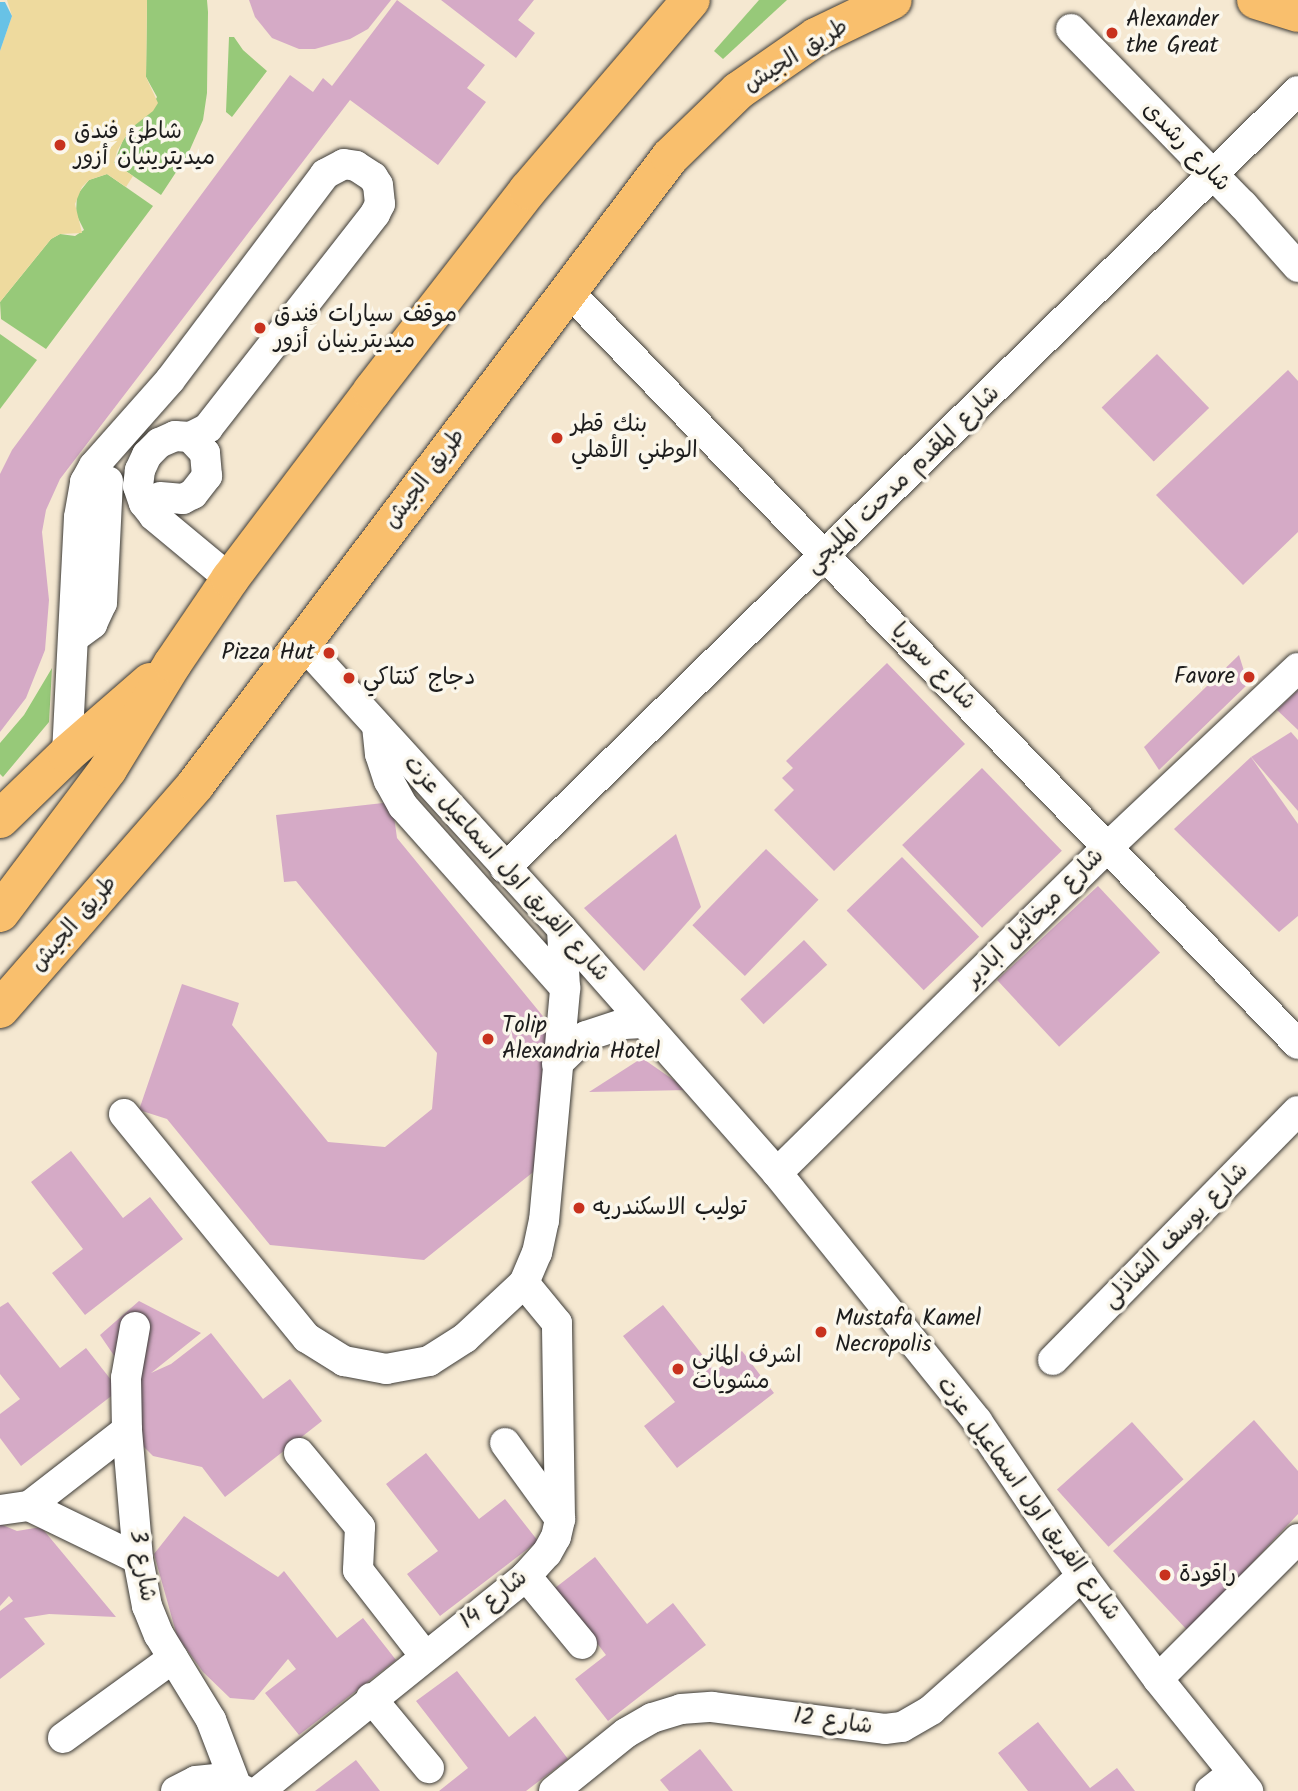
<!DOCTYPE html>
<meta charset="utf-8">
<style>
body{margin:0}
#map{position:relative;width:1298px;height:1791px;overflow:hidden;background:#f5e8d1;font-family:Kalam,"Playpen Sans Arabic",sans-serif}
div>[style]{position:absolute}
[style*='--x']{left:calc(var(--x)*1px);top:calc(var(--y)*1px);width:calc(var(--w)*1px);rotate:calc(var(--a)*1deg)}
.green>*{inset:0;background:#97c979}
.sand>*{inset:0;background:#eeda9e}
.water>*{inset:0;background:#68c2e6}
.building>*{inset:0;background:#d5aac6;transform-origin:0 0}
.roads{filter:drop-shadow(0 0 2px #3d3b37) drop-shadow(0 0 2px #3d3b37)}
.minor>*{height:30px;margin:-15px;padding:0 15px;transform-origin:15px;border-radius:15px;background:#fff}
.highway>*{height:38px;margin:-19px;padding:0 19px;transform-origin:19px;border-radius:19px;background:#f9bf6d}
.dots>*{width:19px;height:19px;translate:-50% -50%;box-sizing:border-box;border:4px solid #fbf7ec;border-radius:50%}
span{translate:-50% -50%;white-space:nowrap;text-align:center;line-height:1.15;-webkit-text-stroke:7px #fbf7ec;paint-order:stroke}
.poi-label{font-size:23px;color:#1c1c1c}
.left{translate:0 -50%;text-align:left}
.right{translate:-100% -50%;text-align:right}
.street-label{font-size:23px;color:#1c1c1c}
</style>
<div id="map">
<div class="green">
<i style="clip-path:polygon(147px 0,207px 0,208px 12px,207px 93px,203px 120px,188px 154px,161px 195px,114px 163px,123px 140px,138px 120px,149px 113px,157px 97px,146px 77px)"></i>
<i style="clip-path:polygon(759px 0,787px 0,723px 59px,714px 51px)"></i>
<i style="clip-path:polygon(229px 37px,234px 37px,243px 50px,267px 71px,232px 117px,226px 112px)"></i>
<i style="clip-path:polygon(107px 174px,153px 206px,46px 349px,1px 319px,0 302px,51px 239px,60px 234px,75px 236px,84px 230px,76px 214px,77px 195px,89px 180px)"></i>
<i style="clip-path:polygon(0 334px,37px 360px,0 409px)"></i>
<i style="clip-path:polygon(52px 668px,49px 722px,3px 777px,0 774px,0 743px,24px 715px)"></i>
</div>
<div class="sand">
<i style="clip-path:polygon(7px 0,147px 0,146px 77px,158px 103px,153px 111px,130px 129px,117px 151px,114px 163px,133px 176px,126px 187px,107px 174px,89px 180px,82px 187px,75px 204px,82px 233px,60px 234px,51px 239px,0 302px,0 51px,12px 16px)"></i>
</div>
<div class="water">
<i style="clip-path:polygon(0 2px,5px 2px,12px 16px,0 51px)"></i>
</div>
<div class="building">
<i style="clip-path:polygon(249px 0,391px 0,368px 29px,350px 39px,315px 49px,299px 49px,272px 38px,255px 17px)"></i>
<i style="clip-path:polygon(397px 0,485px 65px,467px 88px,486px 102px,438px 165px,350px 100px,60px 479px,46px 510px,42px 532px,49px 600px,45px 650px,26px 698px,0 732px,0 474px,12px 450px,290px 75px,313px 92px,323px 78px,332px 86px)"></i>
<i style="clip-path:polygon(441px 0,534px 0,518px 20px,535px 33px,516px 58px)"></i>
<i style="left:1157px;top:354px;width:75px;height:77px;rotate:46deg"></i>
<i style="clip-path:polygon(1288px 370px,1298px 381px,1298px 532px,1243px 585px,1156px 495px)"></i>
<i style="clip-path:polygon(1239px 655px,1248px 684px,1159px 770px,1144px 747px)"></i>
<i style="clip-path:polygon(887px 663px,965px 744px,834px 871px,774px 810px,794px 790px,782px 778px,793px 768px,786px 761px)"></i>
<i style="clip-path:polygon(1298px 690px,1298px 730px,1277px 710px)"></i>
<i style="clip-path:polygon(1291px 732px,1298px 740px,1298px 811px,1251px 757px)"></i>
<i style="clip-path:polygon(1251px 757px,1298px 824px,1298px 916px,1279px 932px,1174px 829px)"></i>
<i style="left:982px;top:768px;width:115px;height:111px;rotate:46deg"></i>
<i style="clip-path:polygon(392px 802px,397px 838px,551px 1026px,537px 1169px,424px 1260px,270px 1245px,167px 1119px,139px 1110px,182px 984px,239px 1003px,232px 1025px,328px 1142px,385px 1147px,432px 1109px,437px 1053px,296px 881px,284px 882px,276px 815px)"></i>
<i style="clip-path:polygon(676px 834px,701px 907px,644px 971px,584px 908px)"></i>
<i style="left:766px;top:849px;width:73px;height:106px;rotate:44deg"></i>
<i style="left:902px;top:857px;width:111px;height:77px;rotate:46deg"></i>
<i style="left:1098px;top:886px;width:91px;height:138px;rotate:47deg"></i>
<i style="left:804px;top:940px;width:34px;height:87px;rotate:47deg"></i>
<i style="clip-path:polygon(642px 1058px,688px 1090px,589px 1092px)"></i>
<i style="clip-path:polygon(71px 1151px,123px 1218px,150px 1197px,183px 1239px,85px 1315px,52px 1273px,83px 1249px,31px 1182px)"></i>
<i style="clip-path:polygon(139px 1301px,201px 1333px,151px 1373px,171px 1364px,211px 1333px,263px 1399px,290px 1379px,322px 1421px,225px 1497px,202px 1467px,153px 1456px,127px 1430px,132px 1382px,100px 1335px)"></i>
<i style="clip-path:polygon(8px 1302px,60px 1368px,86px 1348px,119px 1390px,21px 1466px,0 1438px,0 1414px,20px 1399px,0 1374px,0 1307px)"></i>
<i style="clip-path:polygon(663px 1305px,715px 1371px,742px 1351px,774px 1393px,677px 1468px,644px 1426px,675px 1402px,623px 1336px)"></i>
<i style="clip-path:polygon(1254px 1420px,1298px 1471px,1298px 1514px,1188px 1631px,1113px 1551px)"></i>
<i style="left:1132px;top:1422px;width:77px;height:101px;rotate:48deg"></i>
<i style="clip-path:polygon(426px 1453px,479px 1519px,505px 1499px,538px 1541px,440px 1616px,407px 1574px,438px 1551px,386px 1484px)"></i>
<i style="clip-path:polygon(184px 1516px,278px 1577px,284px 1571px,337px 1638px,363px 1618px,396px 1660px,299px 1735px,265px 1693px,296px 1669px,288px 1659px,254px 1700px,230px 1698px,203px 1672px,177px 1636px,154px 1554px)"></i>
<i style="clip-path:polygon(0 1524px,17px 1531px,41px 1527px,116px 1617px,49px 1614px,24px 1618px,45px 1644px,0 1679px,0 1611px,13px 1601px,9px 1596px,0 1606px)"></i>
<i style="clip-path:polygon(595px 1557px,647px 1624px,673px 1603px,706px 1645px,608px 1721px,575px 1679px,606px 1655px,555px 1588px)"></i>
<i style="clip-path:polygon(457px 1671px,509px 1737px,535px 1716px,568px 1759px,526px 1791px,439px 1791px,468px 1768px,416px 1701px)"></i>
<i style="clip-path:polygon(1038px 1722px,1090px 1788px,1117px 1768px,1135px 1791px,1028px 1791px,998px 1753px)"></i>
<i style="clip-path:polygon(700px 1749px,733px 1791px,669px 1791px,660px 1780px)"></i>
<i style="clip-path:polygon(356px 1760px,380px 1791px,315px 1791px)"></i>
</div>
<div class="roads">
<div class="minor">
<i style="--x:1071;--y:29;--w:246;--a:45.7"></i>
<i style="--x:1243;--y:205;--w:83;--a:48.4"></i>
<i style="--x:567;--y:290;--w:1050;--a:45.89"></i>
<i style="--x:160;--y:497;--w:23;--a:5"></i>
<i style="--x:183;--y:499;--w:11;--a:-27"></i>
<i style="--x:193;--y:494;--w:23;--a:-52"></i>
<i style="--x:207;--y:476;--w:23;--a:-95"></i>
<i style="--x:205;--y:453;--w:22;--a:-133"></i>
<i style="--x:73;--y:638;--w:24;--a:-36"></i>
<i style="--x:92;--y:624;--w:23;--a:-65"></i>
<i style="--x:102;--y:603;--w:122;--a:-87.2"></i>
<i style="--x:303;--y:644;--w:385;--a:47.7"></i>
<i style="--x:562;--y:929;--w:325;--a:48.6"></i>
<i style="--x:777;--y:1173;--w:319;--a:51.1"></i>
<i style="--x:977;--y:1421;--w:187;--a:55.9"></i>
<i style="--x:1082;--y:1576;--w:128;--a:53.6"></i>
<i style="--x:1158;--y:1679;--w:144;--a:51.2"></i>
<i style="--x:377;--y:726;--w:28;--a:84"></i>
<i style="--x:380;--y:754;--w:28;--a:72"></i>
<i style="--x:389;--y:781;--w:29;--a:61"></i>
<i style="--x:403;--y:806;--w:244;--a:48.3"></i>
<i style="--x:67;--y:754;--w:237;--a:-87.1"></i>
<i style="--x:79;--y:517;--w:36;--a:-80"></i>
<i style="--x:85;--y:482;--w:18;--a:-61"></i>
<i style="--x:94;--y:466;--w:115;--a:-48.5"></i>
<i style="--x:170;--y:380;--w:258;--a:-53"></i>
<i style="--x:325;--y:174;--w:21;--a:-28"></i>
<i style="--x:344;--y:164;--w:12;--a:9"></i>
<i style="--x:356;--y:166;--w:20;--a:33"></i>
<i style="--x:373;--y:177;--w:9;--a:58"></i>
<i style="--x:378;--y:185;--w:19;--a:84"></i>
<i style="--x:380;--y:204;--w:11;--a:117"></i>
<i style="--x:375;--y:214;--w:271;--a:128"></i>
<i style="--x:208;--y:428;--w:20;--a:153"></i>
<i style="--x:190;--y:437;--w:15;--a:-176"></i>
<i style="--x:175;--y:436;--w:17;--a:156"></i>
<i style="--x:159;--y:443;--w:17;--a:135"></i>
<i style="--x:147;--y:455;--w:17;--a:115"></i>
<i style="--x:140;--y:470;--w:16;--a:97"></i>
<i style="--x:138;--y:486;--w:18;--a:71"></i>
<i style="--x:144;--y:503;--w:16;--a:52"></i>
<i style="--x:154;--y:516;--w:99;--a:39.7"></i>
<i style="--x:505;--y:868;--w:1110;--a:-44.42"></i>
<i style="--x:557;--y:1064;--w:40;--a:-44"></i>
<i style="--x:586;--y:1036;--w:40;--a:-18"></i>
<i style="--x:624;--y:1024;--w:19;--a:-3"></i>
<i style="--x:124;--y:1114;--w:289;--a:50.8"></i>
<i style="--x:307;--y:1338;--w:44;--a:31.9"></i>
<i style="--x:344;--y:1361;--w:43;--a:10.8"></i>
<i style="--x:386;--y:1369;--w:44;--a:-10.5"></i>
<i style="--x:429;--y:1361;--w:43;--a:-32.6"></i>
<i style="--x:465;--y:1338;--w:81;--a:-43"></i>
<i style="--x:524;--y:1283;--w:33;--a:-67"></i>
<i style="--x:537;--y:1253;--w:33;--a:-78"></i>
<i style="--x:544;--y:1221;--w:234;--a:-84.8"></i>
<i style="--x:565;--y:988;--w:59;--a:-92.9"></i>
<i style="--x:777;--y:1173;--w:465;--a:-44.6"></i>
<i style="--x:1108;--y:847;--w:261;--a:-43.3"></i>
<i style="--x:135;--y:1327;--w:52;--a:100"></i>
<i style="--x:126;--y:1378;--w:52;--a:88.9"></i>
<i style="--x:127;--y:1430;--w:129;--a:85.1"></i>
<i style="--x:138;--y:1559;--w:48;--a:79.2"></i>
<i style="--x:147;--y:1606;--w:31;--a:68"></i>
<i style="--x:159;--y:1635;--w:100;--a:58.5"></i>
<i style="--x:211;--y:1720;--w:70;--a:69"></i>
<i style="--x:1053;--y:1360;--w:349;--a:-45.5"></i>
<i style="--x:505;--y:1443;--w:94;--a:54.1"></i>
<i style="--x:299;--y:1453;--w:96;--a:50.5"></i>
<i style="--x:360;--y:1527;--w:43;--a:92.7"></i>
<i style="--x:358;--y:1570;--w:109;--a:52.1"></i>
<i style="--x:29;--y:1506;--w:124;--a:-37.8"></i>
<i style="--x:0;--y:1510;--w:29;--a:-8"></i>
<i style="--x:29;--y:1506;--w:121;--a:25.9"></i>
<i style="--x:526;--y:1576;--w:88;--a:50.5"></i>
<i style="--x:1158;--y:1679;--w:198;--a:-45"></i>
<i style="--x:371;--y:1698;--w:91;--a:50.4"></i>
<i style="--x:63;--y:1738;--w:136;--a:-36"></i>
<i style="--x:176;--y:1791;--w:22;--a:-27"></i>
<i style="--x:196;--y:1781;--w:20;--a:-6"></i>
<i style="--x:216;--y:1779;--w:31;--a:22"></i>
<i style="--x:259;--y:1791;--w:343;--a:-38.8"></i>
<i style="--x:526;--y:1576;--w:31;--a:-48"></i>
<i style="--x:547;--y:1553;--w:18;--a:-61"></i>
<i style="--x:556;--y:1537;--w:18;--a:-77"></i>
<i style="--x:560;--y:1519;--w:196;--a:-90.9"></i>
<i style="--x:557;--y:1323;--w:52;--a:-129.5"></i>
<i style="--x:554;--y:1791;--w:92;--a:-38.9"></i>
<i style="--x:626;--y:1733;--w:30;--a:-30"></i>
<i style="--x:652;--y:1718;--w:30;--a:-17"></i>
<i style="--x:681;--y:1709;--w:31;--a:-4"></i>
<i style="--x:712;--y:1707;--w:174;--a:7.2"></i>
<i style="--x:885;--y:1729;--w:17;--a:-7"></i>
<i style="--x:902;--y:1727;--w:34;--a:-30"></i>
<i style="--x:931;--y:1710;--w:202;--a:-41.6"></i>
<i style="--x:1210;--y:1791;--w:29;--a:-38"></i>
</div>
<div class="highway">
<i style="--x:1256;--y:0;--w:44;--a:17.2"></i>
<i style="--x:0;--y:819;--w:93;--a:-44.1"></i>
<i style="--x:67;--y:754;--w:110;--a:-40.9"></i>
<i style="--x:0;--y:913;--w:180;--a:-53.1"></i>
<i style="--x:108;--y:769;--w:124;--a:-58.5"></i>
<i style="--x:173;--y:663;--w:102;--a:-55.8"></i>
<i style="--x:230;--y:579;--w:236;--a:-52.9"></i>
<i style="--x:372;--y:391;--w:254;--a:-52.2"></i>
<i style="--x:528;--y:190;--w:250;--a:-49.4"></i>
<i style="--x:0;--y:1009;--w:298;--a:-48.9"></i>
<i style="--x:196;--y:784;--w:786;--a:-52.91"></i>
<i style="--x:670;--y:157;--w:95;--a:-44.1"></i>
<i style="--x:738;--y:91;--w:95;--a:-34.7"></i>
<i style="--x:816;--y:37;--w:85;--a:-25.7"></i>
</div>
</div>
<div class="dots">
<i style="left:1112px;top:33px;background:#c8321e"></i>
<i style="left:60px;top:145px;background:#c8321e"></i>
<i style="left:260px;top:328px;background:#c8321e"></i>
<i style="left:557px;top:438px;background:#c8321e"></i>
<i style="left:329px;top:653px;background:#c8321e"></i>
<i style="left:1249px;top:677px;background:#c8321e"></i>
<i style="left:349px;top:678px;background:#c8321e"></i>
<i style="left:488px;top:1039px;background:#c8321e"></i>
<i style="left:579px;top:1208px;background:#c8321e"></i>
<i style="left:821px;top:1332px;background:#c8321e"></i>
<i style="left:678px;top:1369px;background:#c8321e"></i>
<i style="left:1165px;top:1575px;background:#c8321e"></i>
</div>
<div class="poi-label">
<span class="left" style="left:1126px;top:33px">Alexander<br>the Great</span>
<span class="left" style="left:74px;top:145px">شاطئ فندق<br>ميديترينيان أزور</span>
<span class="left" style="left:274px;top:328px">موقف سيارات فندق<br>ميديترينيان أزور</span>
<span class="left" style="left:571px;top:438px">بنك قطر<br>الوطني الأهلي</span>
<span class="right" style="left:315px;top:653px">Pizza Hut</span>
<span class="right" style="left:1235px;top:677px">Favore</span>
<span class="left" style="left:363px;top:678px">دجاج كنتاكي</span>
<span class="left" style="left:502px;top:1039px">Tolip<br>Alexandria Hotel</span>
<span class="left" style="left:593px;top:1208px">توليب الاسكندريه</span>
<span class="left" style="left:835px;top:1332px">Mustafa Kamel<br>Necropolis</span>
<span class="left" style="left:692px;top:1369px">اشرف الماني<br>مشويات</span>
<span class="left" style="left:1179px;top:1575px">راقودة</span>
</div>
<div class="street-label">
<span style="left:796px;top:56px;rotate:-32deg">طريق الجيش</span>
<span style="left:1186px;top:147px;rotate:46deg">شارع رشدى</span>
<span style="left:425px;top:479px;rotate:-53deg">طريق الجيش</span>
<span style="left:903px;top:480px;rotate:-44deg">شارع المقدم مدحت المليجى</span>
<span style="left:933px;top:667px;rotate:46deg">شارع سوريا</span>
<span style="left:506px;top:869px;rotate:48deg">شارع الفريق اول اسماعيل عزت</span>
<span style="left:1035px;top:918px;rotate:-45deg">شارع ميخائيل ابادير</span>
<span style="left:74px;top:924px;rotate:-49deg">طريق الجيش</span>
<span style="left:1176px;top:1236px;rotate:-45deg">شارع يوسف الشاذلى</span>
<span style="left:1028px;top:1499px;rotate:54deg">شارع الفريق اول اسماعيل عزت</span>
<span style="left:142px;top:1566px;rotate:81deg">شارع 3</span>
<span style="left:494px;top:1600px;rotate:-39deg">شارع 14</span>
<span style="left:833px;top:1722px;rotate:8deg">شارع 12</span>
</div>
</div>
